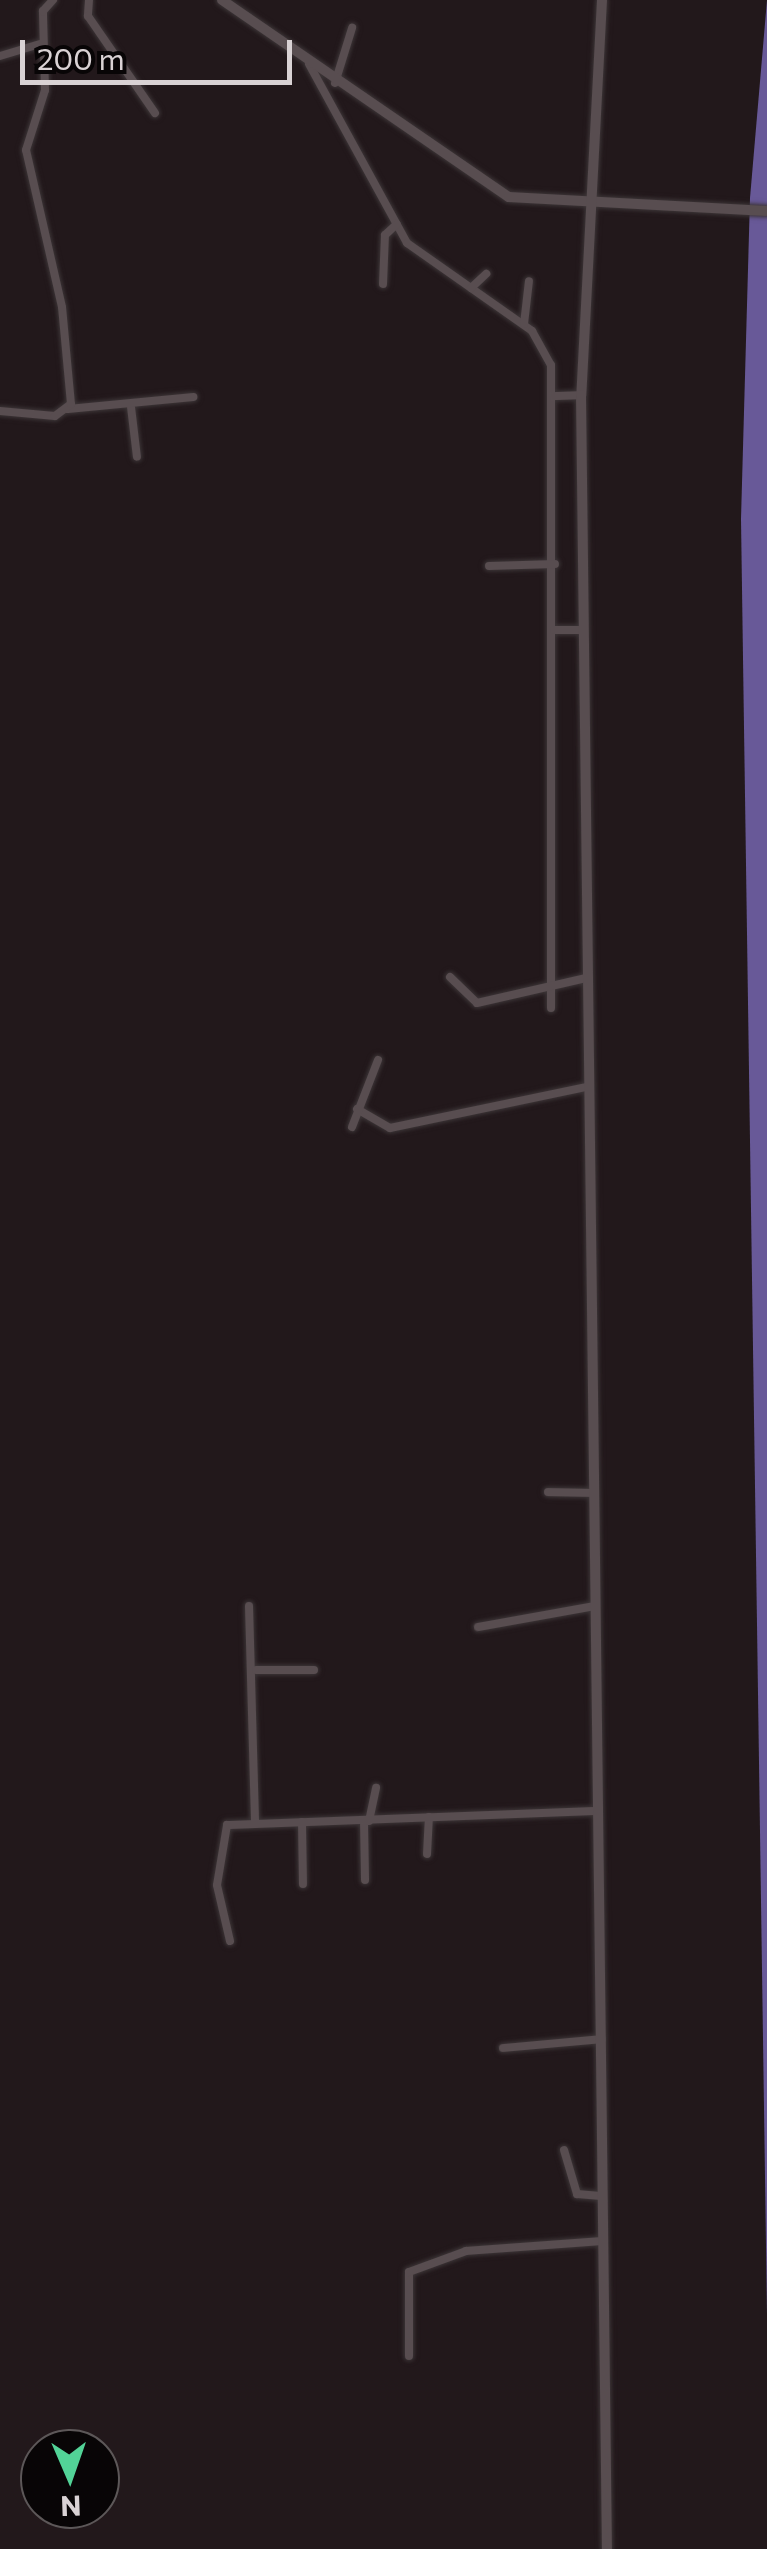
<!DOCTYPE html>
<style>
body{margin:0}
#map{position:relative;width:767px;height:2549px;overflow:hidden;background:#22181b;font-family:Commissioner,sans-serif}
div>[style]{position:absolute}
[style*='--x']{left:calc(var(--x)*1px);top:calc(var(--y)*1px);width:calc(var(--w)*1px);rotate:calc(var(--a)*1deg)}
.water>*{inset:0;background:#685998}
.roads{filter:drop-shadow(0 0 2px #3c3537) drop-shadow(0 0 2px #3c3537)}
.minor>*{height:8px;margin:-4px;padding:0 4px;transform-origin:4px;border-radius:4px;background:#584d50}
.tertiary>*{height:10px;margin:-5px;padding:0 5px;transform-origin:5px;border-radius:5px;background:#584d50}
span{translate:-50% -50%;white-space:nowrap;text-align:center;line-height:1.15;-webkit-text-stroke:9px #080506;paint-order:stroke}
.north{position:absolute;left:20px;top:2429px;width:100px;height:100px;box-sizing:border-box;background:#080506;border:2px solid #5c5758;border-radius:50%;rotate:178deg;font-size:28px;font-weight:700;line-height:40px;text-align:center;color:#d9d2d4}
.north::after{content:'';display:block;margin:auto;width:35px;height:45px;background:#52d397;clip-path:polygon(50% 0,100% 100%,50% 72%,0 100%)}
.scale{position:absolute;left:20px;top:40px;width:272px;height:45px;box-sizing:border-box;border:5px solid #d9d2d4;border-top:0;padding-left:12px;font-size:30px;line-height:35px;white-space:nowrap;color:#d9d2d4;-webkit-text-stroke:8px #080506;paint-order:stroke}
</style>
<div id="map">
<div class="water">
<i style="clip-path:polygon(767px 0,767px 2315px,741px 519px,750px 198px)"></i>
</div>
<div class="roads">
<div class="minor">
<i style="--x:89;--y:0;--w:16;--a:94"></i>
<i style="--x:88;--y:16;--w:118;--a:55.4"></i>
<i style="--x:0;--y:56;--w:45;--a:-16.8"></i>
<i style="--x:309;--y:64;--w:204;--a:61.3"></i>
<i style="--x:407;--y:243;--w:153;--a:35.1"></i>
<i style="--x:532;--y:331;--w:39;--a:61"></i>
<i style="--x:551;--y:365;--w:643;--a:90"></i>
<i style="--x:335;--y:83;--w:58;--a:-72.8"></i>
<i style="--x:383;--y:284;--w:49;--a:-87.7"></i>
<i style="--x:385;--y:235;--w:16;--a:-43"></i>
<i style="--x:471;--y:288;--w:21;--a:-43"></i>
<i style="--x:524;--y:324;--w:43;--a:-83.4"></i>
<i style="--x:554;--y:396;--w:27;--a:-2"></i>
<i style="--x:131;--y:407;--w:50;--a:83.2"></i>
<i style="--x:68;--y:409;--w:126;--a:-5.5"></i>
<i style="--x:0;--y:411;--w:55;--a:5.2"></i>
<i style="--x:55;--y:416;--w:20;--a:-37"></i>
<i style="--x:71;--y:404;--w:97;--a:-95.3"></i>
<i style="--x:62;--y:307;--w:161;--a:-102.9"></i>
<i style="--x:26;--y:150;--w:63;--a:-72.4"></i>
<i style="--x:45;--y:90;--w:79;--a:-91.5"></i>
<i style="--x:43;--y:11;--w:15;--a:-48"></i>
<i style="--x:489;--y:566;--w:66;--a:-1.7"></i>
<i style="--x:554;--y:630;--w:29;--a:0"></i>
<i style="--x:450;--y:977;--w:37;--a:44"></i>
<i style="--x:477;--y:1003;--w:112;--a:-12.9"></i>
<i style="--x:357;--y:1109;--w:38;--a:30"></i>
<i style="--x:390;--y:1128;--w:201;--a:-11.8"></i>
<i style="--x:352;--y:1127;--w:72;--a:-68.8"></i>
<i style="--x:548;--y:1492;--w:44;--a:1.3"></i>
<i style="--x:249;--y:1606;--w:217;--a:88.4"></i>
<i style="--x:478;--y:1627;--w:119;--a:-10.2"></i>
<i style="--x:256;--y:1670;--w:58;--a:0"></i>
<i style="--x:364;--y:1821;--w:59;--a:89"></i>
<i style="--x:369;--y:1821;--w:34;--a:-78"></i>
<i style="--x:302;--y:1822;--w:62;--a:89.1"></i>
<i style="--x:427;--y:1854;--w:37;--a:-87"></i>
<i style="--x:230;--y:1941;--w:57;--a:-103.1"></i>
<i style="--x:217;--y:1885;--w:61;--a:-80.5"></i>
<i style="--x:227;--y:1825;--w:370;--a:-2.2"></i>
<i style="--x:503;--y:2048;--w:99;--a:-5.2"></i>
<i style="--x:564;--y:2150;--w:46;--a:73.5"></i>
<i style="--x:577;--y:2194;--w:24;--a:5"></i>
<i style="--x:409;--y:2356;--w:84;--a:-90"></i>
<i style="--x:409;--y:2272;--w:61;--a:-20.2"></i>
<i style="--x:466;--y:2251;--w:136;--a:-4.2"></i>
</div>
<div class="tertiary">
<i style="--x:222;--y:0;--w:348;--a:34.5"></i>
<i style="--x:509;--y:197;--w:258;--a:3.1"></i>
<i style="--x:602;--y:0;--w:396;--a:93"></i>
<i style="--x:581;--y:395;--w:2154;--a:89.31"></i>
</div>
</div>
<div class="north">N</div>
<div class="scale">200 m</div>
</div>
